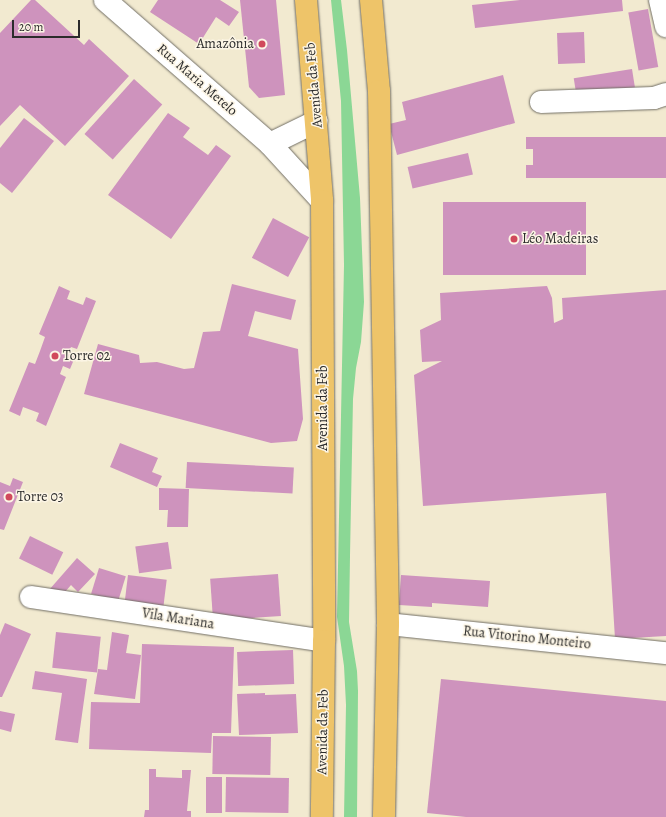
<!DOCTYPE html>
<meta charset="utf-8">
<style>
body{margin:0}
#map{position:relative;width:666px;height:817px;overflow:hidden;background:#f2ead0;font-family:Alegreya,serif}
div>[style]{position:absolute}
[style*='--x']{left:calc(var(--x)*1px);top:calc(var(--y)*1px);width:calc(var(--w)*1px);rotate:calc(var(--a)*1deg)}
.green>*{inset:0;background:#8bd795}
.building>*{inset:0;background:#ce93bd;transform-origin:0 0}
.roads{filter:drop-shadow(0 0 1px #716e65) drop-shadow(0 0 1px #716e65)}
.minor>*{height:22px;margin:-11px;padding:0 11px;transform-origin:11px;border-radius:11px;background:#fff}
.major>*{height:22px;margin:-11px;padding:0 11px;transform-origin:11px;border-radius:11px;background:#eec469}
.dots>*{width:11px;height:11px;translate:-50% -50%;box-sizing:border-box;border:2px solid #fcf5e5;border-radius:50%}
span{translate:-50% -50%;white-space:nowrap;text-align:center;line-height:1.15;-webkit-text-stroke:3px #fcf5e5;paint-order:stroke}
.poi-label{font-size:14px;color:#2b2b2b}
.right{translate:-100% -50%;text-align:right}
.left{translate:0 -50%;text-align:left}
.street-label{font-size:14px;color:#2b2b2b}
.scale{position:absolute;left:12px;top:20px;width:68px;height:18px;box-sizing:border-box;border:2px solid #2b2b2b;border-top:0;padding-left:5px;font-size:12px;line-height:14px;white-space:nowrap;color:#2b2b2b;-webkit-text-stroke:3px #fcf5e5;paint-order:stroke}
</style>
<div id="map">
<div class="green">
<i style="clip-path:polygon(331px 0,341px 0,347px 50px,360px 198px,364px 302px,361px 342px,356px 368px,353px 399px,350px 556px,349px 622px,357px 671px,358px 691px,357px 817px,344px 817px,346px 705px,344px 666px,337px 617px,344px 265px,341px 101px)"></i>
</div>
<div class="building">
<i style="clip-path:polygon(31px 0,35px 0,84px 45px,89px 39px,129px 76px,65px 146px,20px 105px,0 126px,0 33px)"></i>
<i style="clip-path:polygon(158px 0,220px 0,239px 12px,229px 26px,216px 17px,199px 44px,150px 12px)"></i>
<i style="clip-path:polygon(240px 0,276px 0,285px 95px,259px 98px,249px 87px)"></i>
<i style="clip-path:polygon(520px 0,622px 0,623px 11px,475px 28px,472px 5px)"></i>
<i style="left:648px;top:9px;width:59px;height:20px;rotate:80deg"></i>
<i style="left:584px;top:32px;width:31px;height:27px;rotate:88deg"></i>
<i style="left:632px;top:69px;width:19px;height:59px;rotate:81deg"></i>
<i style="clip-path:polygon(503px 75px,515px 123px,397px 155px,389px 124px,406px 120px,402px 102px)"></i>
<i style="left:134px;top:79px;width:38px;height:74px;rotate:42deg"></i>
<i style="clip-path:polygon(168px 113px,190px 128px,183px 137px,208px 155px,216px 145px,231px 156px,171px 239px,108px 195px)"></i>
<i style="clip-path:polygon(24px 118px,54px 141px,12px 193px,0 183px,0 148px)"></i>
<i style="clip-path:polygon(526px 137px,666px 137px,666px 178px,526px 178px,526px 165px,533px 165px,533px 149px,526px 149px)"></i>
<i style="left:468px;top:153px;width:22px;height:62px;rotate:77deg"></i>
<i style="left:443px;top:202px;width:143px;height:73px"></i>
<i style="left:273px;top:218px;width:41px;height:45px;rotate:28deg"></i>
<i style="clip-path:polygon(232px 284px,296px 300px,291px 320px,255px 311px,248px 336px,298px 349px,303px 419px,297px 441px,271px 443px,84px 394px,98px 344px,139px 355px,140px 363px,157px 362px,184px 369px,194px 368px,203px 332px,220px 331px)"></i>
<i style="clip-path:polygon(59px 286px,70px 291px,67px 299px,83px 305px,86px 297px,96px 301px,77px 349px,71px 347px,68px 354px,75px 357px,70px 369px,63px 366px,60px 374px,66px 377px,46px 426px,36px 421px,39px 413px,23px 407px,20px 416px,9px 411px,29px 362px,35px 364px,40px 351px,45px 337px,39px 334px)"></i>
<i style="clip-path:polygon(547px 286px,552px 298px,554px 323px,563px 319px,562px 298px,666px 290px,666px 636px,615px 639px,606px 493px,423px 506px,414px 375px,442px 361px,422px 362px,420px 330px,441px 320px,440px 293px)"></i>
<i style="clip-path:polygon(120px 443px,158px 458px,152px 472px,162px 476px,157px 487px,110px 467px)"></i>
<i style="left:187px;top:462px;width:107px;height:26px;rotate:3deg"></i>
<i style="clip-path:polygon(13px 478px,23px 482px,4px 530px,0 529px,0 482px,10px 486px)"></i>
<i style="clip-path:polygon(159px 488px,189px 489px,188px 527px,167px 527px,168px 510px,159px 510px)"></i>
<i style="left:30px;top:536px;width:37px;height:25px;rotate:26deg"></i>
<i style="left:168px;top:542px;width:27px;height:33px;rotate:82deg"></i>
<i style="clip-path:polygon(77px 558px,95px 574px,78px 592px,71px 585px,59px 599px,49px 590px)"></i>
<i style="left:99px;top:568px;width:28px;height:27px;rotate:17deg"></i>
<i style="left:278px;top:574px;width:42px;height:68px;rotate:86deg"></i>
<i style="left:128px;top:575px;width:39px;height:31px;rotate:7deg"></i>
<i style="clip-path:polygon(401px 575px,490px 581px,488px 607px,432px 603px,432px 607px,399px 605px)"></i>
<i style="clip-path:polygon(5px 623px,31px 634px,2px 697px,0 697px,0 635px)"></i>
<i style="left:56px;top:632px;width:45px;height:36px;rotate:6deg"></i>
<i style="clip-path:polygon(112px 632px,129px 635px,126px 653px,141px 655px,135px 699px,94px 694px,98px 669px,107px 670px)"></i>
<i style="clip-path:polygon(142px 644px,234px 647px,231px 733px,212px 733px,211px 753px,89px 749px,91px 702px,140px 703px)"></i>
<i style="left:293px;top:650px;width:34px;height:56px;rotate:88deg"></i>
<i style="clip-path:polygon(35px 671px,87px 679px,78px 743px,55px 740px,62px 693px,32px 689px)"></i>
<i style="clip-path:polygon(441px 679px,666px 701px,666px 817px,466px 817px,427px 813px)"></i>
<i style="clip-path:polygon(265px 693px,265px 695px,296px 694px,298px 733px,239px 735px,237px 694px)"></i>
<i style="clip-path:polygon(0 711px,15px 714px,11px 732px,0 729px)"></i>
<i style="left:213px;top:736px;width:58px;height:38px;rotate:1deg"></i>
<i style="clip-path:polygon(149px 769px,156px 769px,156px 777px,182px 778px,182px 770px,191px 770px,187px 811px,191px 811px,191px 817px,144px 817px,145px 810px,149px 810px)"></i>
<i style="left:206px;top:777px;width:16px;height:36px"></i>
<i style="left:226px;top:777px;width:63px;height:35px;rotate:1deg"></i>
</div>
<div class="roads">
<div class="minor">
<i style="--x:105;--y:0;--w:219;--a:41.1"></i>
<i style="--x:270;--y:144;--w:77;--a:47.6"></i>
<i style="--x:660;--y:0;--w:27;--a:77"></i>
<i style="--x:541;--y:102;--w:113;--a:-2"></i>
<i style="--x:654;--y:98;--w:13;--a:-18"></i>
<i style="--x:270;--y:144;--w:52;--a:-26.1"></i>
<i style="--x:31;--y:597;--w:296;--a:8.5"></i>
<i style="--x:388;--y:624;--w:280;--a:6"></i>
</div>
<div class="major">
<i style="--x:306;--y:0;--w:202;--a:85.4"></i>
<i style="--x:322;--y:201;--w:440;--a:89.7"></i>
<i style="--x:324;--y:641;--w:176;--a:90.7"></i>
<i style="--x:371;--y:0;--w:91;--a:85"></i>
<i style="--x:379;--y:91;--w:533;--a:89.03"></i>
<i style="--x:388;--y:624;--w:193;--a:91.2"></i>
</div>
</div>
<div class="dots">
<i style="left:262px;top:44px;background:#d1495b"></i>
<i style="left:514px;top:239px;background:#d1495b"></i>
<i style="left:55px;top:356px;background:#d1495b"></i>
<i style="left:9px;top:497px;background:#d1495b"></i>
</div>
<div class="poi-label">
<span class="right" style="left:254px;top:44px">Amazônia</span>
<span class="left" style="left:522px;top:239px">Léo Madeiras</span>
<span class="left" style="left:63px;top:356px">Torre 02</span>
<span class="left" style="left:17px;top:497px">Torre 03</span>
</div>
<div class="street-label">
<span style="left:197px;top:80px;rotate:41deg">Rua Maria Metelo</span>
<span style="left:314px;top:85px;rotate:-95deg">Avenida da Feb</span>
<span style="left:323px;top:408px;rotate:-90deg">Avenida da Feb</span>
<span style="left:178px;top:619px;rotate:9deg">Vila Mariana</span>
<span style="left:527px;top:638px;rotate:6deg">Rua Vitorino Monteiro</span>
<span style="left:323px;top:732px;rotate:-89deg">Avenida da Feb</span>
</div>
<div class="scale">20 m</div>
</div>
